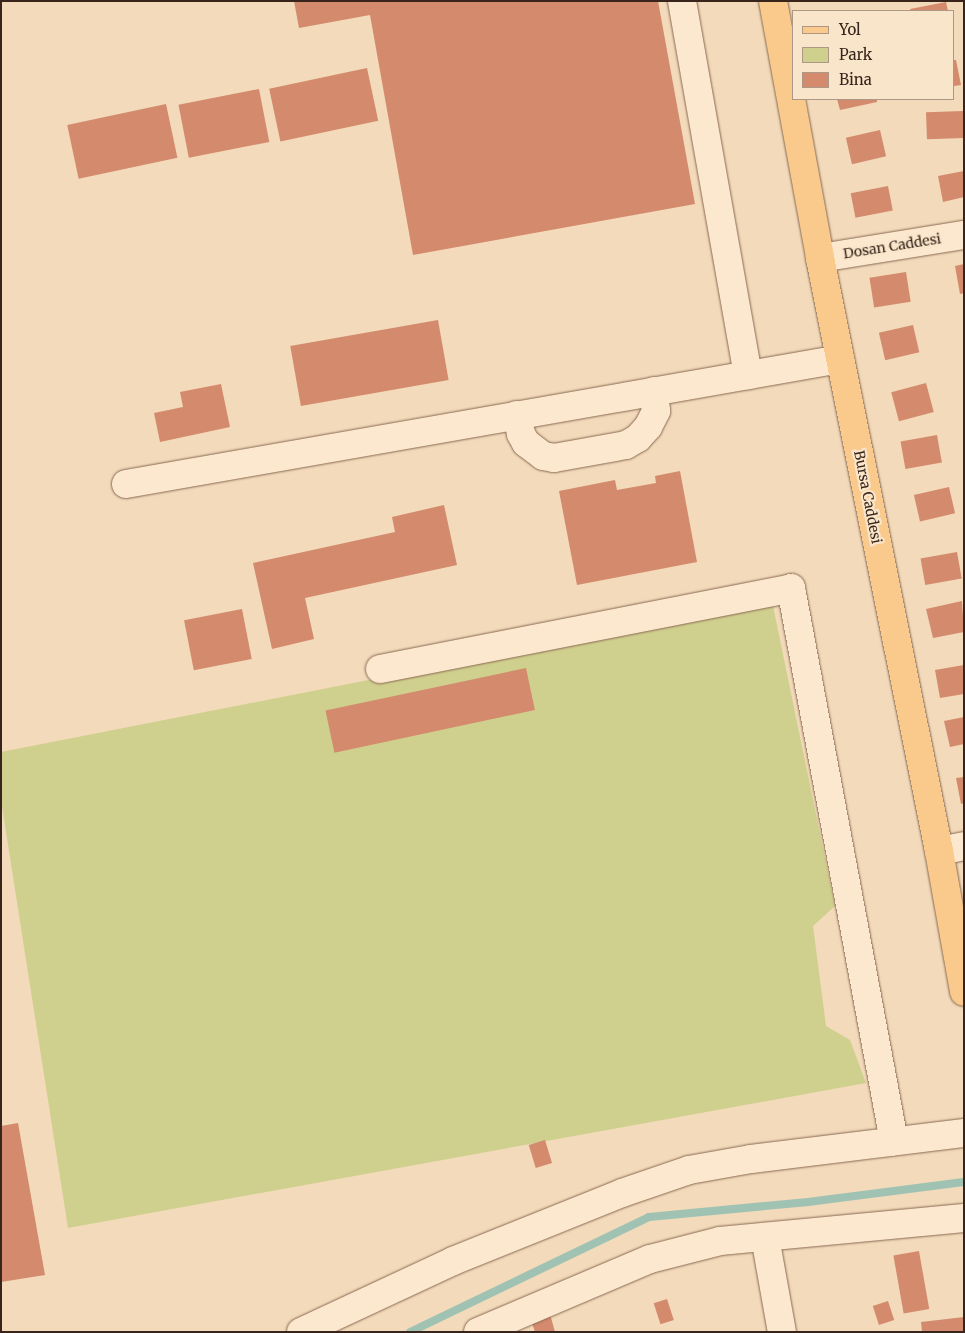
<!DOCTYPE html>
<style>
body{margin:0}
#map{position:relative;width:965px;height:1333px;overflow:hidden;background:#f2daba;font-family:Merriweather,serif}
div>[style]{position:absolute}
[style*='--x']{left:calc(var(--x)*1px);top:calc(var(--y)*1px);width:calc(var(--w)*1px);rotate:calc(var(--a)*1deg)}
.green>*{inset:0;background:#d0d08e}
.stream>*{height:8px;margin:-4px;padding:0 4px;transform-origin:4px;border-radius:4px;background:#9fc2b3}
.building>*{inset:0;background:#d48a6c;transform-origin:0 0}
.roads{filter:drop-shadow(0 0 1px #8a6953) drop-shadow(0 0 1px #8a6953)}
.minor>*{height:28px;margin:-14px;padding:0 14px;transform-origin:14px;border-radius:14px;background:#fce8ce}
.major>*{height:28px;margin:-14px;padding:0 14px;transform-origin:14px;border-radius:14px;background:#faca8d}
span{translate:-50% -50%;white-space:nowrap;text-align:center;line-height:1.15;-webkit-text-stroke:4.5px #f9e5ca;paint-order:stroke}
.street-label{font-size:14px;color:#38241a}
.frame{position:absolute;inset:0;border:2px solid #38241a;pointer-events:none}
.legend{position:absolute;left:792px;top:10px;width:162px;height:90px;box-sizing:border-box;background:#f9e5ca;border:1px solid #ac9884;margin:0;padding:6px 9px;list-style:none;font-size:15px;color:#38241a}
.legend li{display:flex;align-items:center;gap:10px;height:25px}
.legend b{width:25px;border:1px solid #ac9884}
</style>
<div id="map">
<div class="green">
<i style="clip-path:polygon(772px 601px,835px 906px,813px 926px,826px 1026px,850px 1040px,866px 1083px,68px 1228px,1px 800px,1px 752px)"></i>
</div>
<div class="stream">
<i style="--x:410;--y:1332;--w:265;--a:-25.7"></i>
<i style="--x:649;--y:1217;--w:160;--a:-5.4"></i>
<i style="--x:808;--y:1202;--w:157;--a:-7.3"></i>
</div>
<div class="building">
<i style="clip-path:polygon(294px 1px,658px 1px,695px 204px,413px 255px,370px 15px,299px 28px)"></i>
<i style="clip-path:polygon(946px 2px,948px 11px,911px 11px,910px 9px)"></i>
<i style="clip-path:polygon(954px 60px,956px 60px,961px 85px,954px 86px)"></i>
<i style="left:367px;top:68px;width:54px;height:100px;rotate:78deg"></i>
<i style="left:259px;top:89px;width:54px;height:82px;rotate:79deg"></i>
<i style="clip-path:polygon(837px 99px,877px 99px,877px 102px,840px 110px)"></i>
<i style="left:166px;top:104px;width:55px;height:101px;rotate:78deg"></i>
<i style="left:963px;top:111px;width:27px;height:37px;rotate:88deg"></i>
<i style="left:880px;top:130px;width:27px;height:35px;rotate:77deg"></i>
<i style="clip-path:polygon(964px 171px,964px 197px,943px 202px,938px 176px)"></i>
<i style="left:888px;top:186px;width:25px;height:38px;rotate:79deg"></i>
<i style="clip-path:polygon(964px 264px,964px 293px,960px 294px,955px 266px)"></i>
<i style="left:906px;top:272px;width:30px;height:37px;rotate:81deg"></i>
<i style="left:438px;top:320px;width:61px;height:150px;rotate:80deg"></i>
<i style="left:913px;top:325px;width:28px;height:35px;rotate:77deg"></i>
<i style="left:926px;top:383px;width:30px;height:36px;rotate:75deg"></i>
<i style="clip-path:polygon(221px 384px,230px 427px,160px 442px,154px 413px,183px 407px,180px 392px)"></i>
<i style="left:937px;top:435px;width:28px;height:37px;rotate:80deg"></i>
<i style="clip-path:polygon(680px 471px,697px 562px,577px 585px,559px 491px,615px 480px,617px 490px,656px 483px,655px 476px)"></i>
<i style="left:949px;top:487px;width:27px;height:36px;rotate:77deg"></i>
<i style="clip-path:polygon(444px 505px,457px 565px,305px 598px,314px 639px,272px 649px,253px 563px,395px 532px,392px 517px)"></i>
<i style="left:957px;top:552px;width:27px;height:37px;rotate:80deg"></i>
<i style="clip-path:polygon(962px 601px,964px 632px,933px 638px,926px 609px)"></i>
<i style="left:242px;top:609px;width:51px;height:59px;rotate:79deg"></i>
<i style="clip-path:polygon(964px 665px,964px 694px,940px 698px,935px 670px)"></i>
<i style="left:526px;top:668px;width:43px;height:205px;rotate:78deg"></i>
<i style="clip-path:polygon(964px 717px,964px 744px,950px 747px,944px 721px)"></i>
<i style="clip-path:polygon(964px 777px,964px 803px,961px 804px,956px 778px)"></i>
<i style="clip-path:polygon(18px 1123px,45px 1275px,1px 1282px,1px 1126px)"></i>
<i style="left:545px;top:1140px;width:24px;height:17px;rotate:73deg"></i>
<i style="left:919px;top:1251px;width:59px;height:26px;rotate:80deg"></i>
<i style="left:667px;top:1299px;width:22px;height:14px;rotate:72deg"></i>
<i style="left:888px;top:1301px;width:20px;height:16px;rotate:72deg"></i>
<i style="clip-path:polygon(550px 1314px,555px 1332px,535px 1332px,531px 1320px)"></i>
<i style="clip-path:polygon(964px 1317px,964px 1332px,922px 1332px,921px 1322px)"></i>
</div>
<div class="roads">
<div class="minor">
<i style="--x:682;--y:1;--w:380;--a:80"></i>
<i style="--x:820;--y:258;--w:146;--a:-9.1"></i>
<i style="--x:517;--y:415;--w:19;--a:78"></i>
<i style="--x:521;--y:434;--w:10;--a:61"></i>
<i style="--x:526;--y:443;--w:21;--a:37"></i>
<i style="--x:543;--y:456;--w:11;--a:10"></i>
<i style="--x:554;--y:458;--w:73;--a:-10.2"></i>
<i style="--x:626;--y:445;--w:14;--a:-30"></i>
<i style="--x:638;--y:438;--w:15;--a:-48"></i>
<i style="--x:648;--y:427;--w:18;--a:-63"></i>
<i style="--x:656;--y:411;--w:20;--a:-96"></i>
<i style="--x:126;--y:484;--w:725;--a:-9.93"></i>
<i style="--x:380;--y:669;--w:419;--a:-11.1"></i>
<i style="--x:791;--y:588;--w:563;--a:79.45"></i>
<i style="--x:939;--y:851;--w:25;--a:-11"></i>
<i style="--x:765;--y:1237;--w:97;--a:79.9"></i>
<i style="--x:301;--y:1332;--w:168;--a:-25"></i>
<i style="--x:453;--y:1261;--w:182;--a:-21.9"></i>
<i style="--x:622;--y:1193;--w:71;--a:-18.9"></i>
<i style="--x:689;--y:1170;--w:63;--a:-10.1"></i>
<i style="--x:751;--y:1159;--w:215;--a:-7"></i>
<i style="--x:478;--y:1332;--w:187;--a:-23"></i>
<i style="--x:650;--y:1259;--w:72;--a:-14.4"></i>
<i style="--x:720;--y:1241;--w:245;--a:-5.4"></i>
</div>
<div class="major">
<i style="--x:773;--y:1;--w:261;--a:79.6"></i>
<i style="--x:820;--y:258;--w:605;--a:78.65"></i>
<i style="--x:939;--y:851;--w:143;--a:79.9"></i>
</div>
</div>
<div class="street-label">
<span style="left:892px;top:246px;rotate:-9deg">Dosan Caddesi</span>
<span style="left:868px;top:497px;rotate:79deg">Bursa Caddesi</span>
</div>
<div class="frame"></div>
<ul class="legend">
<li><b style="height:6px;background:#faca8d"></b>Yol</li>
<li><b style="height:14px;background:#d0d08e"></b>Park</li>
<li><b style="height:14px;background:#d48a6c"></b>Bina</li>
</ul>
</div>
